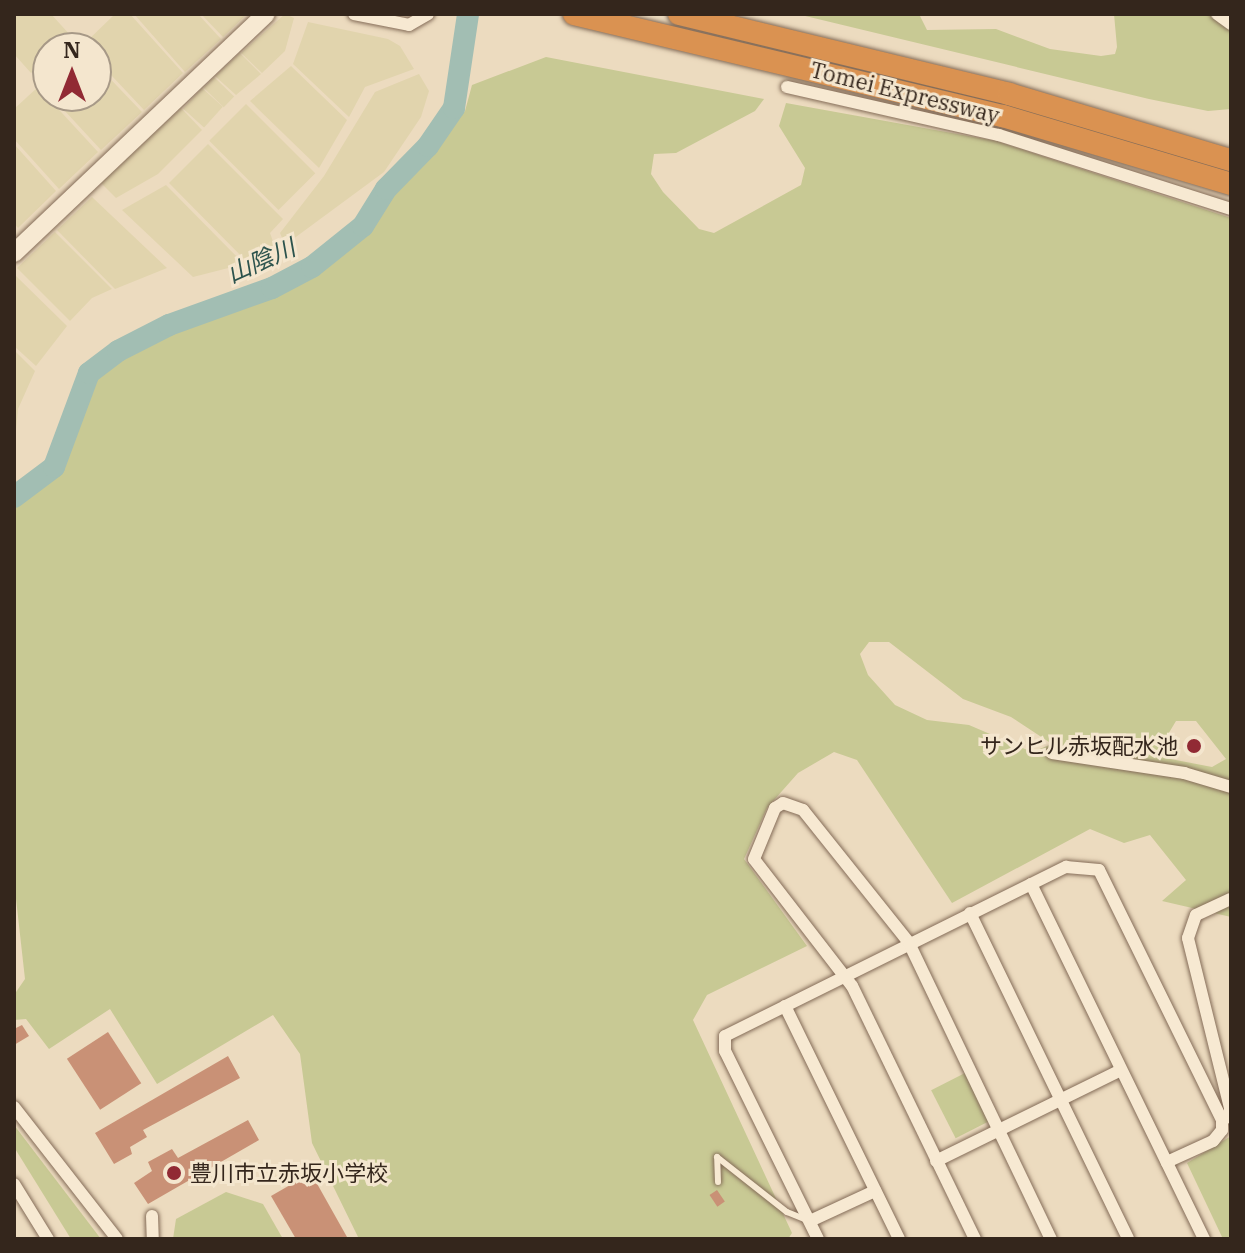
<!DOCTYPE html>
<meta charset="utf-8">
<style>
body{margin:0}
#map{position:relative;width:1245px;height:1253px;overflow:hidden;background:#ecdbbf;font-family:"IBM Plex Serif","Noto Sans JP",serif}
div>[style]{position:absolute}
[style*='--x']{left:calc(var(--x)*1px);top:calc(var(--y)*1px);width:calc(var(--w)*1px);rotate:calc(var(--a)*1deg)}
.farmland>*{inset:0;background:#e1d4ad;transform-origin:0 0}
.green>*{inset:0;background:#c8c994;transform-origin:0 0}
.river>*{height:22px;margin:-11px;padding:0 11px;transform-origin:11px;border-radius:11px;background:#a2beb3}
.building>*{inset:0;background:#c99176;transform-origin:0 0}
.round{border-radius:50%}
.roads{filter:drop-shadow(0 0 2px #846c58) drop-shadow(0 0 2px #846c58)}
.service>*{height:6px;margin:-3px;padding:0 3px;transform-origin:3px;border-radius:3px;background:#f7e9d2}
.minor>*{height:12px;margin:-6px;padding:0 6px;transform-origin:6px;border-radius:6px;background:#f7e9d2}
.secondary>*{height:18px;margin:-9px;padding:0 9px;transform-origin:9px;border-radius:9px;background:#f7e9d2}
.motorway>*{height:22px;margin:-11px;padding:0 11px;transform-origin:11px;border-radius:11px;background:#da9251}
.dots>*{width:22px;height:22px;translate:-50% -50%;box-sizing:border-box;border:4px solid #f4e6ce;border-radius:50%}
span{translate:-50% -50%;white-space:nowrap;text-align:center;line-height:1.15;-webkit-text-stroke:6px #f4e6ce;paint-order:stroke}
.street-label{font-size:22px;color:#34261c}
.poi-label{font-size:22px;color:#34261c}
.right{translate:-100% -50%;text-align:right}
.left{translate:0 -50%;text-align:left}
.water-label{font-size:24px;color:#2c534d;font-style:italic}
.frame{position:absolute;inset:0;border:16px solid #34261c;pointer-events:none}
.north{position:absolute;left:32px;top:32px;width:80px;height:80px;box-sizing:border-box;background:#f4e6ce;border:2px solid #a79987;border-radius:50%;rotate:0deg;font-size:22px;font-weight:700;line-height:32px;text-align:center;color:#34261c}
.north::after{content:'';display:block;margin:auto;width:28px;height:36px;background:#912a34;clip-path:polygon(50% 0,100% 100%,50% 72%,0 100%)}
</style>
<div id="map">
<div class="farmland">
<i style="clip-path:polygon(14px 14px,51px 14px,71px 36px,58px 48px,48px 48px,48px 58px,31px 73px,14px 54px)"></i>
<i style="clip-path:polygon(115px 14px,130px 14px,183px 73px,144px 110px,96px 59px,96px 48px,83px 45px)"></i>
<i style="clip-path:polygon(134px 14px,198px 14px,221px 39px,185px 72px)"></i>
<i style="clip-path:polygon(201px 14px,247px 14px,223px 37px)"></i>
<i style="clip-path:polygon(285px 14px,294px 18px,285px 51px,262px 73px,241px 53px)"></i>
<i style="clip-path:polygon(308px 22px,388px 39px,400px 46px,414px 69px,365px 87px,349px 117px,293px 64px)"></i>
<i style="clip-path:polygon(240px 53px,261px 74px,236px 95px,215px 76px)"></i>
<i style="clip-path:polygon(96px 64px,142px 112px,101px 150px,51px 96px,96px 96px)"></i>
<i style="clip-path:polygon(291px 66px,347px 120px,319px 168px,250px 101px)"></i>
<i style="clip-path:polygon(419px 74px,429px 91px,421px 117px,384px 172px,285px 245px,280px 233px,324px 176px,375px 92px)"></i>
<i style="left:214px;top:77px;width:28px;height:15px;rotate:44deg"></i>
<i style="clip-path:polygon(38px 87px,98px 152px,59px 189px,14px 139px,14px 109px)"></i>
<i style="left:202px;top:88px;width:28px;height:28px;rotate:42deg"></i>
<i style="left:246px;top:104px;width:98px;height:52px;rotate:45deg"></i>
<i style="clip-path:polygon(181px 108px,202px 130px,158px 174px,116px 198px,101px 183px)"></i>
<i style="clip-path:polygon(14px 144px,56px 191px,18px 228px,14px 223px)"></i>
<i style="clip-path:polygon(208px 144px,283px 219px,270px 233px,276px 250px,248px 263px,169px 183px)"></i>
<i style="clip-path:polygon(166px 185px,244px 264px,193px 277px,122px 210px)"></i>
<i style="clip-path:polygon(92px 197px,167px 268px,115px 289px,57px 230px)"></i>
<i style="clip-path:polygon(55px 232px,112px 289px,92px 298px,70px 321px,17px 268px)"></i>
<i style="clip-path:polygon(14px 274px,67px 326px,36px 366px,14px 346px)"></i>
<i style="clip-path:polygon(14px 350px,35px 371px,18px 409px,16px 430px)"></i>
</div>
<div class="green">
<i style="clip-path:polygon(797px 14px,919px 14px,927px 30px,996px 29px,1050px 49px,1101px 56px,1115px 54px,1117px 47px,1114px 14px,1212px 14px,1231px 28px,1231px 109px,1208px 111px,1149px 99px)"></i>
<i style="clip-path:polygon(evenodd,546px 57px,764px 99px,755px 111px,676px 153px,654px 154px,651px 174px,663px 192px,699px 229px,714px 233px,801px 185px,805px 168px,779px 126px,786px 103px,996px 141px,1231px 218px,1231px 917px,1162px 901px,1186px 880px,1150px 835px,1124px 843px,1090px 829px,952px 903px,857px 760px,834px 752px,798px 773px,767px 808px,744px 859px,807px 946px,707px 995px,693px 1020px,792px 1233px,788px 1239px,359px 1239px,312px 1143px,300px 1054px,273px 1015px,157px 1084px,110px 1009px,49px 1049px,26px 1019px,14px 1020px,14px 995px,25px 979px,14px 881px,14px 503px,65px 458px,95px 373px,176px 329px,272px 296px,325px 269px,367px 233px,392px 195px,465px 111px,472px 85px,546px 57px,869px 642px,889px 642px,963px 699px,1011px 717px,1052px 744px,1032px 752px,969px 725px,927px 720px,895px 705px,868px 675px,860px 654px,869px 642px,546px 57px,1176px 721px,1196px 721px,1226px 759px,1212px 767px,1155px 756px,1176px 721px)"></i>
<i style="left:965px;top:1073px;width:54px;height:38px;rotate:63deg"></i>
<i style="clip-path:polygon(14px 1125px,101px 1239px,71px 1239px,14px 1147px)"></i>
<i style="clip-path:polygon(1231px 1136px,1231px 1239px,1223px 1239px,1187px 1163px)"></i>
<i style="clip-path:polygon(226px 1192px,263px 1204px,283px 1239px,173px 1239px,176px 1219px)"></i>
</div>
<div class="river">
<i style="--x:14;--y:497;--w:50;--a:-36.9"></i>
<i style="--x:54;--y:467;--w:100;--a:-69.6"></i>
<i style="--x:89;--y:373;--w:36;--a:-37"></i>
<i style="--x:118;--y:351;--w:57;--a:-27"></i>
<i style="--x:169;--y:325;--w:109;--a:-19.8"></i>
<i style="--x:272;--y:288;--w:45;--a:-27.7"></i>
<i style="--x:312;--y:267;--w:65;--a:-38.8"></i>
<i style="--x:363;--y:226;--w:44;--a:-58.1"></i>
<i style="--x:386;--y:189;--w:60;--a:-45.7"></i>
<i style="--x:428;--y:146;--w:46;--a:-55.6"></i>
<i style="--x:454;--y:108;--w:95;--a:-81.5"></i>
</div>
<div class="building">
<i class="round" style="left:1187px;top:739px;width:14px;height:14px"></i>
<i style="clip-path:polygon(22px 1025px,29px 1036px,14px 1045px,14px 1029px)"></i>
<i style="left:108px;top:1032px;width:61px;height:49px;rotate:57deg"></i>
<i style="clip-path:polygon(228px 1056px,240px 1078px,143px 1130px,147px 1137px,130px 1147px,132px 1154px,114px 1164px,95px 1133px)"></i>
<i style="clip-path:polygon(248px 1120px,259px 1140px,148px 1204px,134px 1183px,152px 1171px,148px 1162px,172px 1149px,178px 1158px)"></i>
<i style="clip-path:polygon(311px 1173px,347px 1237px,343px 1239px,296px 1239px,271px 1196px)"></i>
<i style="left:717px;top:1190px;width:14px;height:9px;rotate:56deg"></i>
</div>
<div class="roads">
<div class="service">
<i style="--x:718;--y:1182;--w:25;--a:-92"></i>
<i style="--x:717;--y:1157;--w:89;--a:38.2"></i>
<i style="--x:787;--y:1212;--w:22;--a:22"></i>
</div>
<div class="minor">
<i style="--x:354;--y:14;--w:56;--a:11.3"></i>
<i style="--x:409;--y:25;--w:22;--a:-30"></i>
<i style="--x:1217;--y:14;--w:17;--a:36"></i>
<i style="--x:787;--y:87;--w:217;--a:12.8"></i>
<i style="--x:999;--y:135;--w:244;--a:17.7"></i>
<i style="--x:1052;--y:753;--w:134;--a:8.6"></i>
<i style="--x:1184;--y:773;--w:49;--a:16.6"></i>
<i style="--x:1031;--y:884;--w:395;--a:64"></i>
<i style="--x:970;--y:913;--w:362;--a:64.1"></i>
<i style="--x:785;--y:1006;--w:259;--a:63.9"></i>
<i style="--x:14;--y:1107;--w:167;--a:52"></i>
<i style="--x:1222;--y:1120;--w:9;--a:-27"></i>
<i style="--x:1230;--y:1116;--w:8;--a:-90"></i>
<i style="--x:1230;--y:1108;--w:175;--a:-103.9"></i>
<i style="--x:1188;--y:938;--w:24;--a:-71"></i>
<i style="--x:1196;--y:915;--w:38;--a:-25"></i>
<i style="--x:936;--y:1161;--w:206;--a:-26.2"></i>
<i style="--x:14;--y:1184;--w:65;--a:58.3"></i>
<i style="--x:152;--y:1216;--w:23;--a:88"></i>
<i style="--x:810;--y:1221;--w:72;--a:-24.8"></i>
<i style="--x:818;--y:1239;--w:210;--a:-116.3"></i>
<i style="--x:725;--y:1051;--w:15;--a:-90"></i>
<i style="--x:725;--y:1036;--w:381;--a:-26.4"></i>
<i style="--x:1066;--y:867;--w:33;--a:5"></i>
<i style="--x:1099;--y:870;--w:279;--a:63.8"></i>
<i style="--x:1222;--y:1120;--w:10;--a:90"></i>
<i style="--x:1222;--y:1130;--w:14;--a:129"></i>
<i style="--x:1213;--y:1141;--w:51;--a:155.5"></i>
<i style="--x:975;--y:1239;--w:281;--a:-115.9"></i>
<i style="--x:852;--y:986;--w:160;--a:-127.7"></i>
<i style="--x:754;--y:859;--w:55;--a:-67.6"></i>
<i style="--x:775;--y:808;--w:9;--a:-32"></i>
<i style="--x:783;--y:803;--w:21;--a:19"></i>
<i style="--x:803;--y:810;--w:170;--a:51.4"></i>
<i style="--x:909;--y:943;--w:328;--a:64.4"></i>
</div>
<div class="secondary">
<i style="--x:14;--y:253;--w:347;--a:-43.5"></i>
</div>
<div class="motorway">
<i style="--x:574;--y:14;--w:441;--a:13.4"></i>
<i style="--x:1003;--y:116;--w:238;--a:16.6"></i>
<i style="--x:679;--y:14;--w:340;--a:13.6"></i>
<i style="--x:1009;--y:94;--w:232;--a:16.6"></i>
</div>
</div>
<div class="dots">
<i style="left:1194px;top:746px;background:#912a34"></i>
<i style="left:174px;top:1173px;background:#912a34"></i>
</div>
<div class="street-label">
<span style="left:905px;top:92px;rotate:14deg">Tomei Expressway</span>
</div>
<div class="poi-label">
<span class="right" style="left:1178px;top:746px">サンヒル赤坂配水池</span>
<span class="left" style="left:190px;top:1173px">豊川市立赤坂小学校</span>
</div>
<div class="water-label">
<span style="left:261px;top:261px;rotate:-24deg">山陰川</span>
</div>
<div class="frame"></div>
<div class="north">N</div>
</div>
